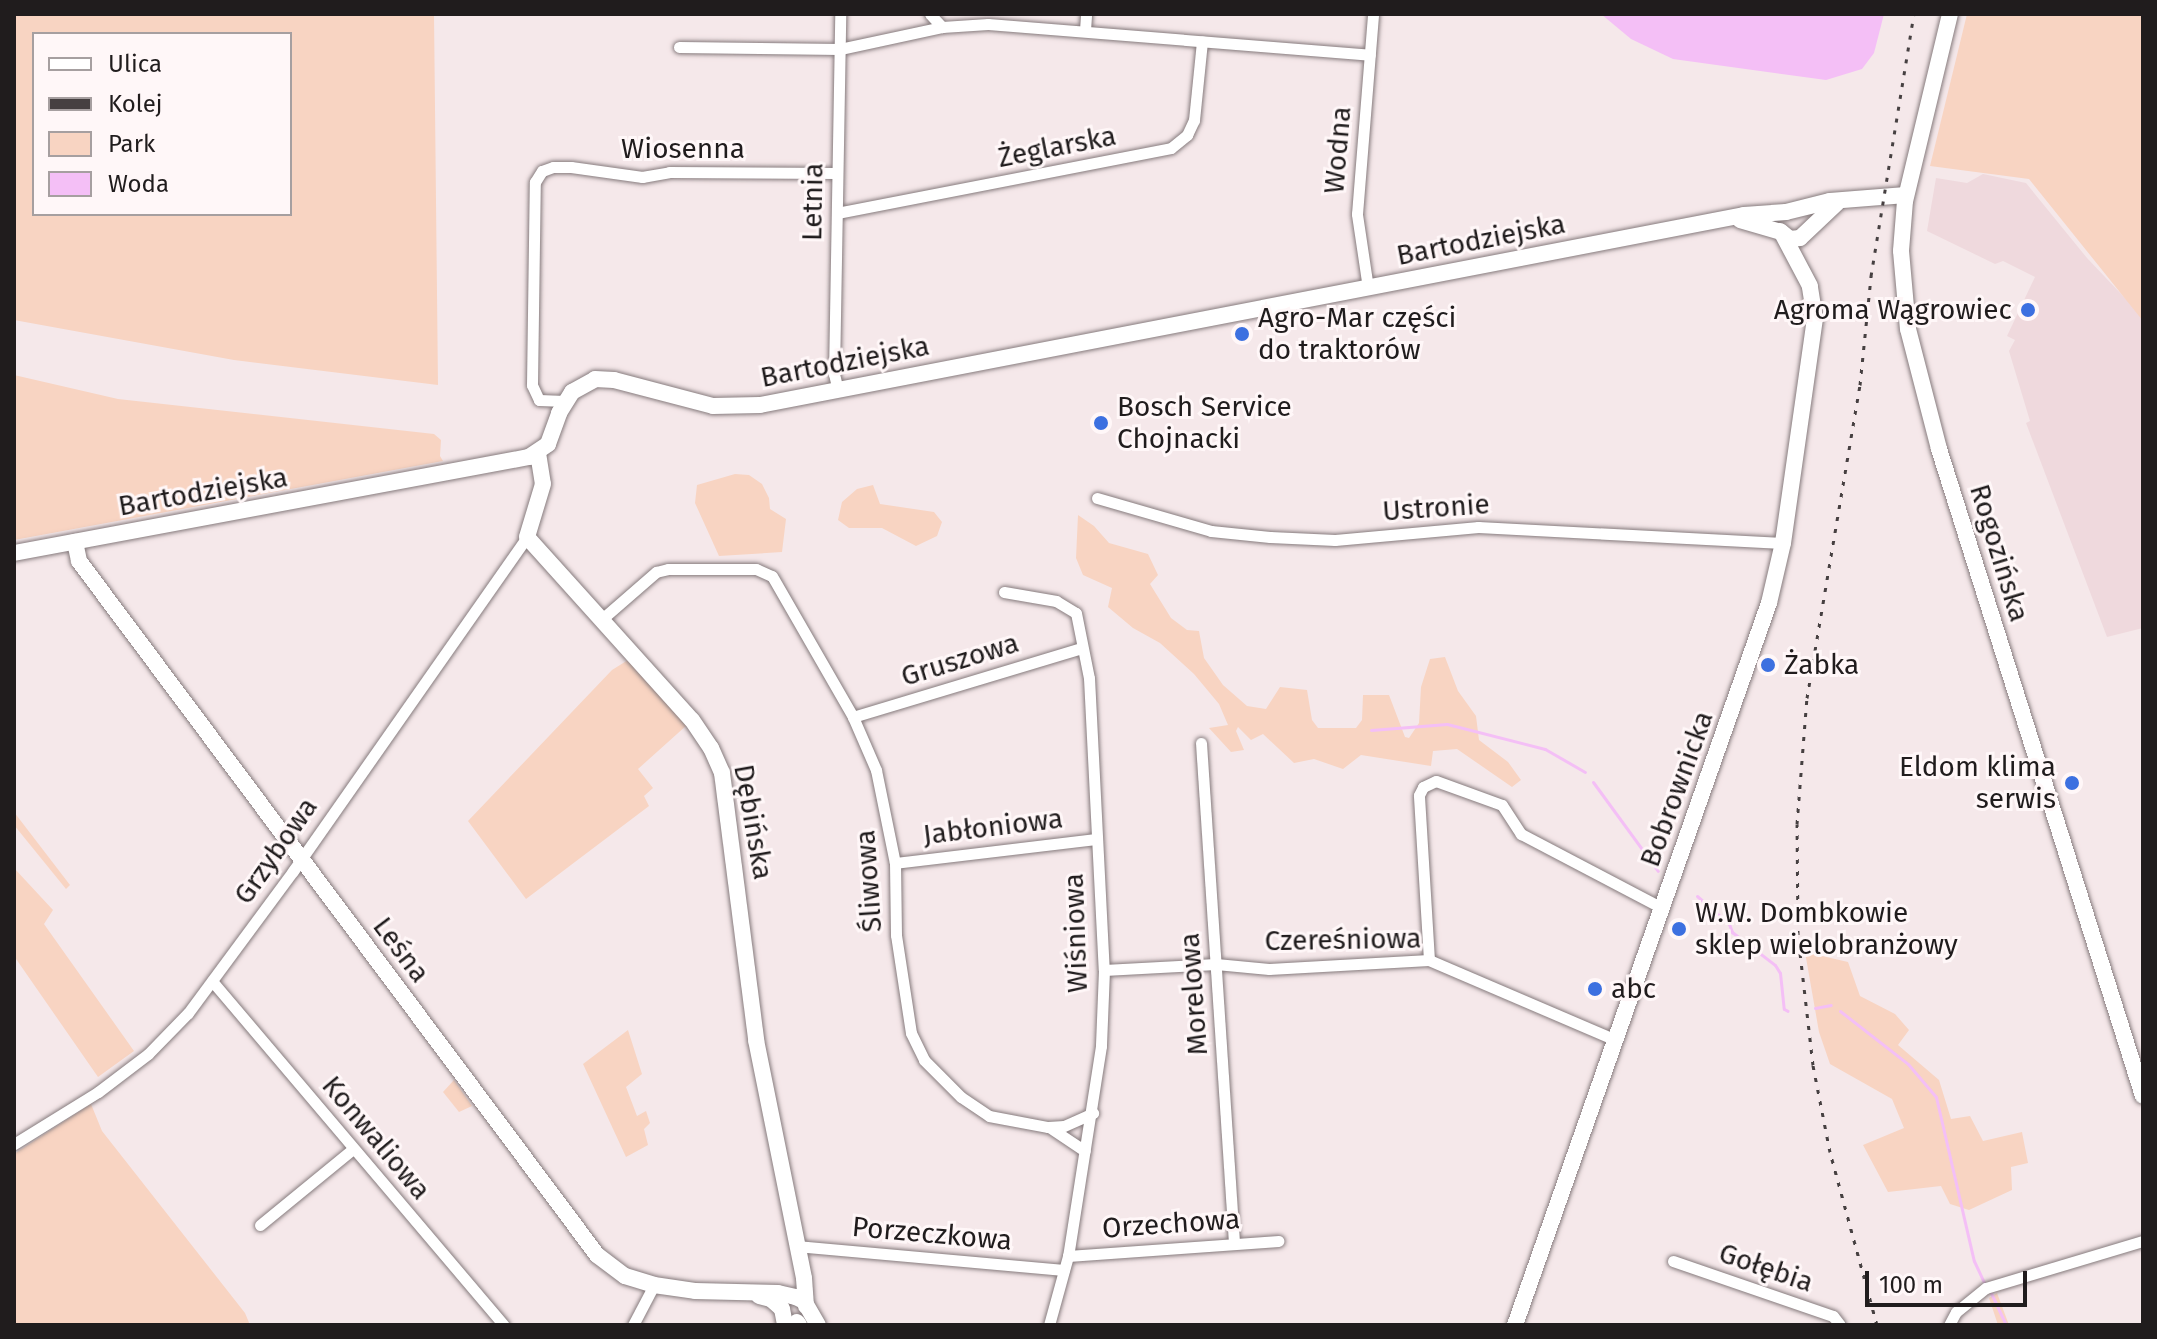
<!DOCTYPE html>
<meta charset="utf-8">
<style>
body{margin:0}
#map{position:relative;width:2157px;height:1339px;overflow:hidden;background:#f5e8ea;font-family:"Fira Sans",sans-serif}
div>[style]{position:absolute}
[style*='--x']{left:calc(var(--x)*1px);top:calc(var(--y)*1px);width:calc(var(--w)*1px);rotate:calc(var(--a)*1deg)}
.built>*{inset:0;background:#efd9dd}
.green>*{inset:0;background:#f8d4c2}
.water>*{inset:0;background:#f4bff6}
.stream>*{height:3px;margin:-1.5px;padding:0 1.5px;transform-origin:1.5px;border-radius:1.5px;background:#f4bff6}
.roads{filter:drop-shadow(0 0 2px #867b7d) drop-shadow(0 0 2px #867b7d)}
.street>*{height:11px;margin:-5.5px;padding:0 5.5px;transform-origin:5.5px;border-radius:5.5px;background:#fff}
.secondary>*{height:16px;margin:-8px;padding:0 8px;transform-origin:8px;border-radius:8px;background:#fff}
.rail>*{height:3px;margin-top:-1.5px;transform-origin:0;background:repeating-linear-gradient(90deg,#464041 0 4px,transparent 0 12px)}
.dots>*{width:22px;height:22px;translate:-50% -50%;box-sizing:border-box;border:4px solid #fff7f8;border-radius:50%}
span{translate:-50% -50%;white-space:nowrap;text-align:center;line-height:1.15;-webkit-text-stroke:6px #fff7f8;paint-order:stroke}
.street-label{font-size:28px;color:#201c1d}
.poi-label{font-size:28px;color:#201c1d}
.right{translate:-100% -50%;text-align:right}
.left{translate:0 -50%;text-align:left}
.frame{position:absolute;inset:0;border:16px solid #201c1d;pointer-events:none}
.legend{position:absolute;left:32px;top:32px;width:260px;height:184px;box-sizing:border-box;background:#fff7f8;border:2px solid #a69fa0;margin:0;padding:10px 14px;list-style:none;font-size:24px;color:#201c1d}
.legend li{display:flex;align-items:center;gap:16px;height:40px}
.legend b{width:40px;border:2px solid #a69fa0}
.scale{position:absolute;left:1865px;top:1271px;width:162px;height:36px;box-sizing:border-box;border:4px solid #201c1d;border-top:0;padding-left:10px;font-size:24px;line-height:28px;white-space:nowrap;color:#201c1d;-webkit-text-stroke:6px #fff7f8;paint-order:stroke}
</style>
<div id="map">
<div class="built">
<i style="clip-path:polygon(1983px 174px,2026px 183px,2087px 258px,2143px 317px,2143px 628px,2107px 637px,2026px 423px,2030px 421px,2009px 351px,2015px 340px,2007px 336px,2035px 277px,2003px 261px,1995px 264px,1927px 231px,1936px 178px,1967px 183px)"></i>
</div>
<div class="green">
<i style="clip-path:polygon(evenodd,14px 14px,434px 14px,438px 385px,234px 360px,14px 320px,14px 14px,34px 34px,290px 34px,290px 214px,34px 214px,34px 34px)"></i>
<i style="clip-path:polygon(1967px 14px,2143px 14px,2143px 321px,2029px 179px,1930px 166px)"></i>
<i style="clip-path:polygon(14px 375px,118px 399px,434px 434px,441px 440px,440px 456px,443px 461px,14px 540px)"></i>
<i style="clip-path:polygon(735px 474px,749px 475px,762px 484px,769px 498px,770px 509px,786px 519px,782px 552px,719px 556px,695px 503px,697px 485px)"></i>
<i style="clip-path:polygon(873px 485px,880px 504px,934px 512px,942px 522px,937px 536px,916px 546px,882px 528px,849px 528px,838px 520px,842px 502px,857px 489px)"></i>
<i style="clip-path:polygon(1078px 515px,1094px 526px,1109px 543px,1148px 554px,1158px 575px,1150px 584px,1171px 618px,1187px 630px,1199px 631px,1204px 658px,1223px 685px,1247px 706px,1266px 709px,1280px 687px,1307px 690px,1312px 720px,1318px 728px,1356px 728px,1362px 720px,1363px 695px,1389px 695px,1405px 737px,1409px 738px,1419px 723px,1421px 687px,1430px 659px,1445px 657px,1458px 691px,1476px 716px,1479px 740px,1508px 762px,1521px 780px,1512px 787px,1457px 749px,1433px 751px,1431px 766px,1361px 755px,1343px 769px,1314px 759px,1294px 763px,1263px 734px,1251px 740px,1238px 727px,1236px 731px,1244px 750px,1231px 752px,1209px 728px,1228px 725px,1219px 704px,1194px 674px,1160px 643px,1133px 628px,1108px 607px,1112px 588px,1083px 575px,1076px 558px)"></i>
<i style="clip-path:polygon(628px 660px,687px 725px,638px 769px,653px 788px,644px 796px,649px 806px,526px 899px,468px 821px,612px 670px)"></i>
<i style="clip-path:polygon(14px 812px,70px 885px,66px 889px,14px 825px)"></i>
<i style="clip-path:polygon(14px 868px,53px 910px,44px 924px,134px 1051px,98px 1077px,14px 956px)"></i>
<i style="clip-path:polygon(1805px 952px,1848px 962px,1860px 996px,1895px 1014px,1909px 1030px,1898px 1045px,1939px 1080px,1951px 1119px,1970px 1116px,1983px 1141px,2022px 1132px,2028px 1163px,2011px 1167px,2012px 1190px,1969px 1210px,1950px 1204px,1941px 1186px,1888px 1192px,1863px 1145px,1904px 1128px,1892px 1099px,1830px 1064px,1819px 1032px)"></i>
<i style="clip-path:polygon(628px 1030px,642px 1074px,626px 1087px,637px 1116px,646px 1111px,650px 1123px,644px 1129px,648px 1145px,626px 1157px,583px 1064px)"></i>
<i style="clip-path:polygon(454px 1080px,472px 1106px,459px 1112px,443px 1092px)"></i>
<i style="clip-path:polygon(91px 1104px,102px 1131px,245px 1313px,250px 1325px,14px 1325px,14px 1154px)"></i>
<i style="clip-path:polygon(1997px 1293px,2009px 1325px,1998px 1325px,1989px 1298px)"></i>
</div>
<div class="water">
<i style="clip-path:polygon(1601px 14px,1884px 14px,1874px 53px,1862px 69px,1826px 80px,1673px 59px,1631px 39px)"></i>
</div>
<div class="stream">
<i style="--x:1371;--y:730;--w:76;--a:-4.5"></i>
<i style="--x:1447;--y:724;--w:101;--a:14.3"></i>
<i style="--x:1545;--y:749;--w:46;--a:29.9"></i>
<i style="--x:1593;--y:782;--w:110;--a:53.9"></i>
<i style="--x:1697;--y:896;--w:43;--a:41.2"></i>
<i style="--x:1729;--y:924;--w:9;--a:69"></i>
<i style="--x:1732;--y:932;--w:54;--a:37.5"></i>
<i style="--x:1775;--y:965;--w:9;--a:58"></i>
<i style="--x:1780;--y:973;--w:36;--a:84"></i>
<i style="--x:1784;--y:1009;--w:4;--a:27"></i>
<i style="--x:1815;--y:1008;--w:16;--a:-11"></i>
<i style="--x:1840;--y:1011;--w:86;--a:37.9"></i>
<i style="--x:1908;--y:1064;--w:43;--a:49.7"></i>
<i style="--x:1936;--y:1097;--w:168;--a:77"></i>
<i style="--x:1974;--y:1261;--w:23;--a:65"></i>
<i style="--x:1991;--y:1293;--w:35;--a:65"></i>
</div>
<div class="roads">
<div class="street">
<i style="--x:930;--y:14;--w:18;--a:47"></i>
<i style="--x:1085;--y:30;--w:16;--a:-86"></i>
<i style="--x:679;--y:47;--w:161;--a:0.7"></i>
<i style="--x:840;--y:49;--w:104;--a:-12.2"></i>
<i style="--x:942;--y:27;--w:46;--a:-3.7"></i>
<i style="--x:988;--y:24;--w:383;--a:4.6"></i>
<i style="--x:837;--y:213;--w:340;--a:-11"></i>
<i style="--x:1171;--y:148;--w:21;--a:-39"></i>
<i style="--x:1187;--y:135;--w:17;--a:-65"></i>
<i style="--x:1194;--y:120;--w:79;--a:-84.2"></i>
<i style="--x:1368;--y:288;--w:75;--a:-98.5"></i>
<i style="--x:1357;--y:214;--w:201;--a:-85.4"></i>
<i style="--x:838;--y:391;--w:17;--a:-103"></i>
<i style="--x:834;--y:374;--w:360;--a:-89"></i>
<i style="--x:565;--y:401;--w:26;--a:-178"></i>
<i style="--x:539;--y:400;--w:17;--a:-115"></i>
<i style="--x:532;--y:385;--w:203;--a:-89.2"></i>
<i style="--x:535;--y:182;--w:13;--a:-58"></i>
<i style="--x:542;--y:171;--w:12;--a:-20"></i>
<i style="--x:553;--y:167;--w:18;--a:0"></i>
<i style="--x:571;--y:167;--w:72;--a:8"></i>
<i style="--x:642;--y:177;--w:27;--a:-10"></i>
<i style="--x:669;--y:172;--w:168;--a:0.3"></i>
<i style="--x:1097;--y:498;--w:119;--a:16.1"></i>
<i style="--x:1211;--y:531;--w:59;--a:5.8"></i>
<i style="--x:1270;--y:537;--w:65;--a:2.6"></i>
<i style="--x:1335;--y:540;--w:144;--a:-5.2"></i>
<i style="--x:1478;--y:527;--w:305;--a:3"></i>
<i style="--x:1004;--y:592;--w:53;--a:9.8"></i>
<i style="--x:1056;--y:601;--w:23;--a:31"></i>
<i style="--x:1076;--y:613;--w:66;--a:78.7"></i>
<i style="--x:1089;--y:678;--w:292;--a:87.1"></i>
<i style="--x:1104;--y:970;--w:76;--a:92.3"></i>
<i style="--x:1101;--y:1046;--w:213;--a:98.9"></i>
<i style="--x:1068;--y:1256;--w:72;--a:105.4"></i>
<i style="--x:602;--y:619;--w:72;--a:-41"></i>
<i style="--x:656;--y:572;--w:12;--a:-14"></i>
<i style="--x:668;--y:569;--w:88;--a:0"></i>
<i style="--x:756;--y:569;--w:17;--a:24"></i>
<i style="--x:772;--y:576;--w:163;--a:60.1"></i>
<i style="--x:853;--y:717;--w:58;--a:66.5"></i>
<i style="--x:876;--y:770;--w:95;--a:78.5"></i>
<i style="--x:895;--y:863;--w:72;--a:89.2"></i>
<i style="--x:896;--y:935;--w:99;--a:81.3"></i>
<i style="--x:911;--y:1033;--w:30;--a:64"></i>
<i style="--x:924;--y:1060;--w:52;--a:45"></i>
<i style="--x:961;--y:1097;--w:34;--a:34"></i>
<i style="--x:989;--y:1116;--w:60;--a:10.6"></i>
<i style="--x:1048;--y:1127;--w:16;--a:-4"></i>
<i style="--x:1064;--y:1126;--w:32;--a:-24"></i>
<i style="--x:853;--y:717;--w:238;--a:-16.8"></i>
<i style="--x:1201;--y:743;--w:501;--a:86.22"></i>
<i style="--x:895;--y:863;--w:203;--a:-6.8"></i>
<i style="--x:1429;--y:960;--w:165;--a:-93.5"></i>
<i style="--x:1419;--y:795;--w:9;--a:-63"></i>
<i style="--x:1423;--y:787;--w:14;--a:-25"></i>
<i style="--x:1436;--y:781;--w:70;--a:20"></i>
<i style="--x:1502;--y:805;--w:35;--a:57"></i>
<i style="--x:1521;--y:834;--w:159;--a:27.7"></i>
<i style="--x:1104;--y:970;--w:112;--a:-3.1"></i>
<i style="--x:1216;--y:964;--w:53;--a:5.4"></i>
<i style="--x:1269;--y:969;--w:160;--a:-3.2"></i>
<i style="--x:1429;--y:960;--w:203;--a:23.2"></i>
<i style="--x:212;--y:981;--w:451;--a:49.7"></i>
<i style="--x:1049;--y:1127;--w:43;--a:33.7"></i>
<i style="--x:14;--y:1144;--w:99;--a:-31.8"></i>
<i style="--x:98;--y:1092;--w:63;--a:-37.2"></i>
<i style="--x:148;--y:1054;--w:57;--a:-45.7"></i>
<i style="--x:188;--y:1013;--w:177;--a:-53.5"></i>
<i style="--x:293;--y:871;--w:408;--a:-55"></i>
<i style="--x:260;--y:1225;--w:120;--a:-39.3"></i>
<i style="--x:796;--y:1246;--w:269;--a:5.1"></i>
<i style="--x:1068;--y:1256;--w:211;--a:-4.1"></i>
<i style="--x:1673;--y:1261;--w:169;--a:19"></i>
<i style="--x:1833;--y:1316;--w:11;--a:52"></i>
<i style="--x:633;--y:1325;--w:45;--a:-62.3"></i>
<i style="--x:1949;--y:1325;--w:15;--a:-62"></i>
<i style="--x:1956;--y:1312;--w:38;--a:-39"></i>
<i style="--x:1986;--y:1288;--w:164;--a:-16.7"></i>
</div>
<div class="secondary">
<i style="--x:1950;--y:14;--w:192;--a:103.5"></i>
<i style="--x:1905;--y:201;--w:50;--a:94.6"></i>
<i style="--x:1901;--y:251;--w:78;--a:84.9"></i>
<i style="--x:1908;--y:329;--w:124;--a:75.5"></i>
<i style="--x:1939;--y:449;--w:678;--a:72.5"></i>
<i style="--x:1740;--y:220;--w:43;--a:16.3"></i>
<i style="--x:1780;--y:231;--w:13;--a:39"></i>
<i style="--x:1790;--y:239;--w:10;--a:-6"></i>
<i style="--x:1800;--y:238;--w:51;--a:-43.4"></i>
<i style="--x:538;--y:453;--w:31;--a:81"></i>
<i style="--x:543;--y:484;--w:55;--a:106.8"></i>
<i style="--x:527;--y:537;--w:246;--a:48"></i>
<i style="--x:692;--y:720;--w:34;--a:56"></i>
<i style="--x:711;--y:748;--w:27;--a:66"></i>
<i style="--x:722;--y:773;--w:269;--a:82.7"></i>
<i style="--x:756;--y:1040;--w:243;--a:78.6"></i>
<i style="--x:804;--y:1278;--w:28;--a:86"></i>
<i style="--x:75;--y:542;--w:19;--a:78"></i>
<i style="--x:79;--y:561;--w:866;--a:53.26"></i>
<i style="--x:597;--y:1255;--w:35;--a:37"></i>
<i style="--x:625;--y:1276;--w:30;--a:17"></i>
<i style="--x:654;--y:1285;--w:41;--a:8.3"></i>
<i style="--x:695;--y:1291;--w:83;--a:1.4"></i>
<i style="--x:778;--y:1293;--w:18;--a:13"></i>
<i style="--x:796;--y:1297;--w:9;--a:27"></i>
<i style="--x:804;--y:1301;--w:28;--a:60"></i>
<i style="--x:14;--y:553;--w:524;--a:-10.56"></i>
<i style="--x:529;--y:457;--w:23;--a:-34"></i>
<i style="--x:548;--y:444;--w:33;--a:-70"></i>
<i style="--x:559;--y:413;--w:25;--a:-58"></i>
<i style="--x:572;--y:392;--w:26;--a:-29"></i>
<i style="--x:595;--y:379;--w:19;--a:3"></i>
<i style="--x:614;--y:380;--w:102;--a:14.7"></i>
<i style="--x:713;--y:406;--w:47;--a:-1.2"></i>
<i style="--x:760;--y:405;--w:1002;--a:-10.93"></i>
<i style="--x:1744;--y:215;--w:42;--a:-4.1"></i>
<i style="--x:1786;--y:212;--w:45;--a:-14"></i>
<i style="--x:1830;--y:201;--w:76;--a:-4.5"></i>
<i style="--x:759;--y:1296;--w:12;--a:14"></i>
<i style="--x:771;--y:1299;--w:15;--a:42"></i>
<i style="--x:782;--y:1309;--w:16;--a:79"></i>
<i style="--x:797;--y:1322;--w:4;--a:56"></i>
<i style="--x:1515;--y:1325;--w:765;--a:-70.62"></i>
<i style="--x:1769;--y:603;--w:62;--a:-76.9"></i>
<i style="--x:1783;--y:543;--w:226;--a:-81.9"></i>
<i style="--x:1815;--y:319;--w:33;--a:-99"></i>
<i style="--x:1810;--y:286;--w:58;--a:-117.9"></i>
</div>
</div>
<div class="rail">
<i style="--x:1877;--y:1325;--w:179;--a:-105.2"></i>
<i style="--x:1830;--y:1152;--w:89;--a:-101.1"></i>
<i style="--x:1813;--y:1065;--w:131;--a:-96.6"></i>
<i style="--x:1798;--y:935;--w:111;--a:-90.5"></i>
<i style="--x:1797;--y:824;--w:126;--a:-85.5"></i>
<i style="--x:1807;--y:698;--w:317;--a:-80.4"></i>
<i style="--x:1860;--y:385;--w:110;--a:-84.2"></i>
<i style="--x:1871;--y:276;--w:266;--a:-80.7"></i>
</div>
<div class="dots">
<i style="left:2028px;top:310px;background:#3c70e0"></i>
<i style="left:1242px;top:334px;background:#3c70e0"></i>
<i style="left:1101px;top:423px;background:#3c70e0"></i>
<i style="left:1768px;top:665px;background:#3c70e0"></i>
<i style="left:2072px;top:783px;background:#3c70e0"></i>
<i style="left:1679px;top:929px;background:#3c70e0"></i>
<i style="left:1595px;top:989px;background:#3c70e0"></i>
</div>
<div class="street-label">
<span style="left:1057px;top:147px;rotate:-11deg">Żeglarska</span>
<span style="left:683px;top:149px">Wiosenna</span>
<span style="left:1338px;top:150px;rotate:-85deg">Wodna</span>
<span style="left:813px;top:202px;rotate:-89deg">Letnia</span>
<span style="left:1481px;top:240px;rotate:-11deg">Bartodziejska</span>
<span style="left:845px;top:362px;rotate:-11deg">Bartodziejska</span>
<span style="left:203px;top:492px;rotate:-10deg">Bartodziejska</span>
<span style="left:1436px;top:508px;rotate:-4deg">Ustronie</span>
<span style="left:1999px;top:553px;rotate:73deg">Rogozińska</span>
<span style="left:960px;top:660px;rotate:-17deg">Gruszowa</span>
<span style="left:1677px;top:789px;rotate:-70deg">Bobrownicka</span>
<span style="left:753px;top:822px;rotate:80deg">Dębińska</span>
<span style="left:993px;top:827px;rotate:-7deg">Jabłoniowa</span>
<span style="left:276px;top:851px;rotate:-55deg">Grzybowa</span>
<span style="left:869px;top:881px;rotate:-94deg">Śliwowa</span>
<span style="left:1076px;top:933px;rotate:-92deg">Wiśniowa</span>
<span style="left:1343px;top:940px;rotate:-1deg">Czereśniowa</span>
<span style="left:401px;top:950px;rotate:53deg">Leśna</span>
<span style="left:1194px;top:994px;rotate:-94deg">Morelowa</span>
<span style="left:376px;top:1138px;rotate:50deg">Konwaliowa</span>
<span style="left:1171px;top:1224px;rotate:-4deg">Orzechowa</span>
<span style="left:932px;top:1234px;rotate:5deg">Porzeczkowa</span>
<span style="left:1766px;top:1268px;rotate:19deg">Gołębia</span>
</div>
<div class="poi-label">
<span class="right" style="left:2012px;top:310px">Agroma Wągrowiec</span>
<span class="left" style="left:1258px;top:334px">Agro-Mar części<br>do traktorów</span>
<span class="left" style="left:1117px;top:423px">Bosch Service<br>Chojnacki</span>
<span class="left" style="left:1784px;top:665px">Żabka</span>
<span class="right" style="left:2056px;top:783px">Eldom klima<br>serwis</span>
<span class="left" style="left:1695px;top:929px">W.W. Dombkowie<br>sklep wielobranżowy</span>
<span class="left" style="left:1611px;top:989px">abc</span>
</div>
<div class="frame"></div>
<ul class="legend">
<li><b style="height:10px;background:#fff"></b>Ulica</li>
<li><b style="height:10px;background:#464041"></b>Kolej</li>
<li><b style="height:22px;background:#f8d4c2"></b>Park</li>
<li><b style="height:22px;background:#f4bff6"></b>Woda</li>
</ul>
<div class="scale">100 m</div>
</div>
